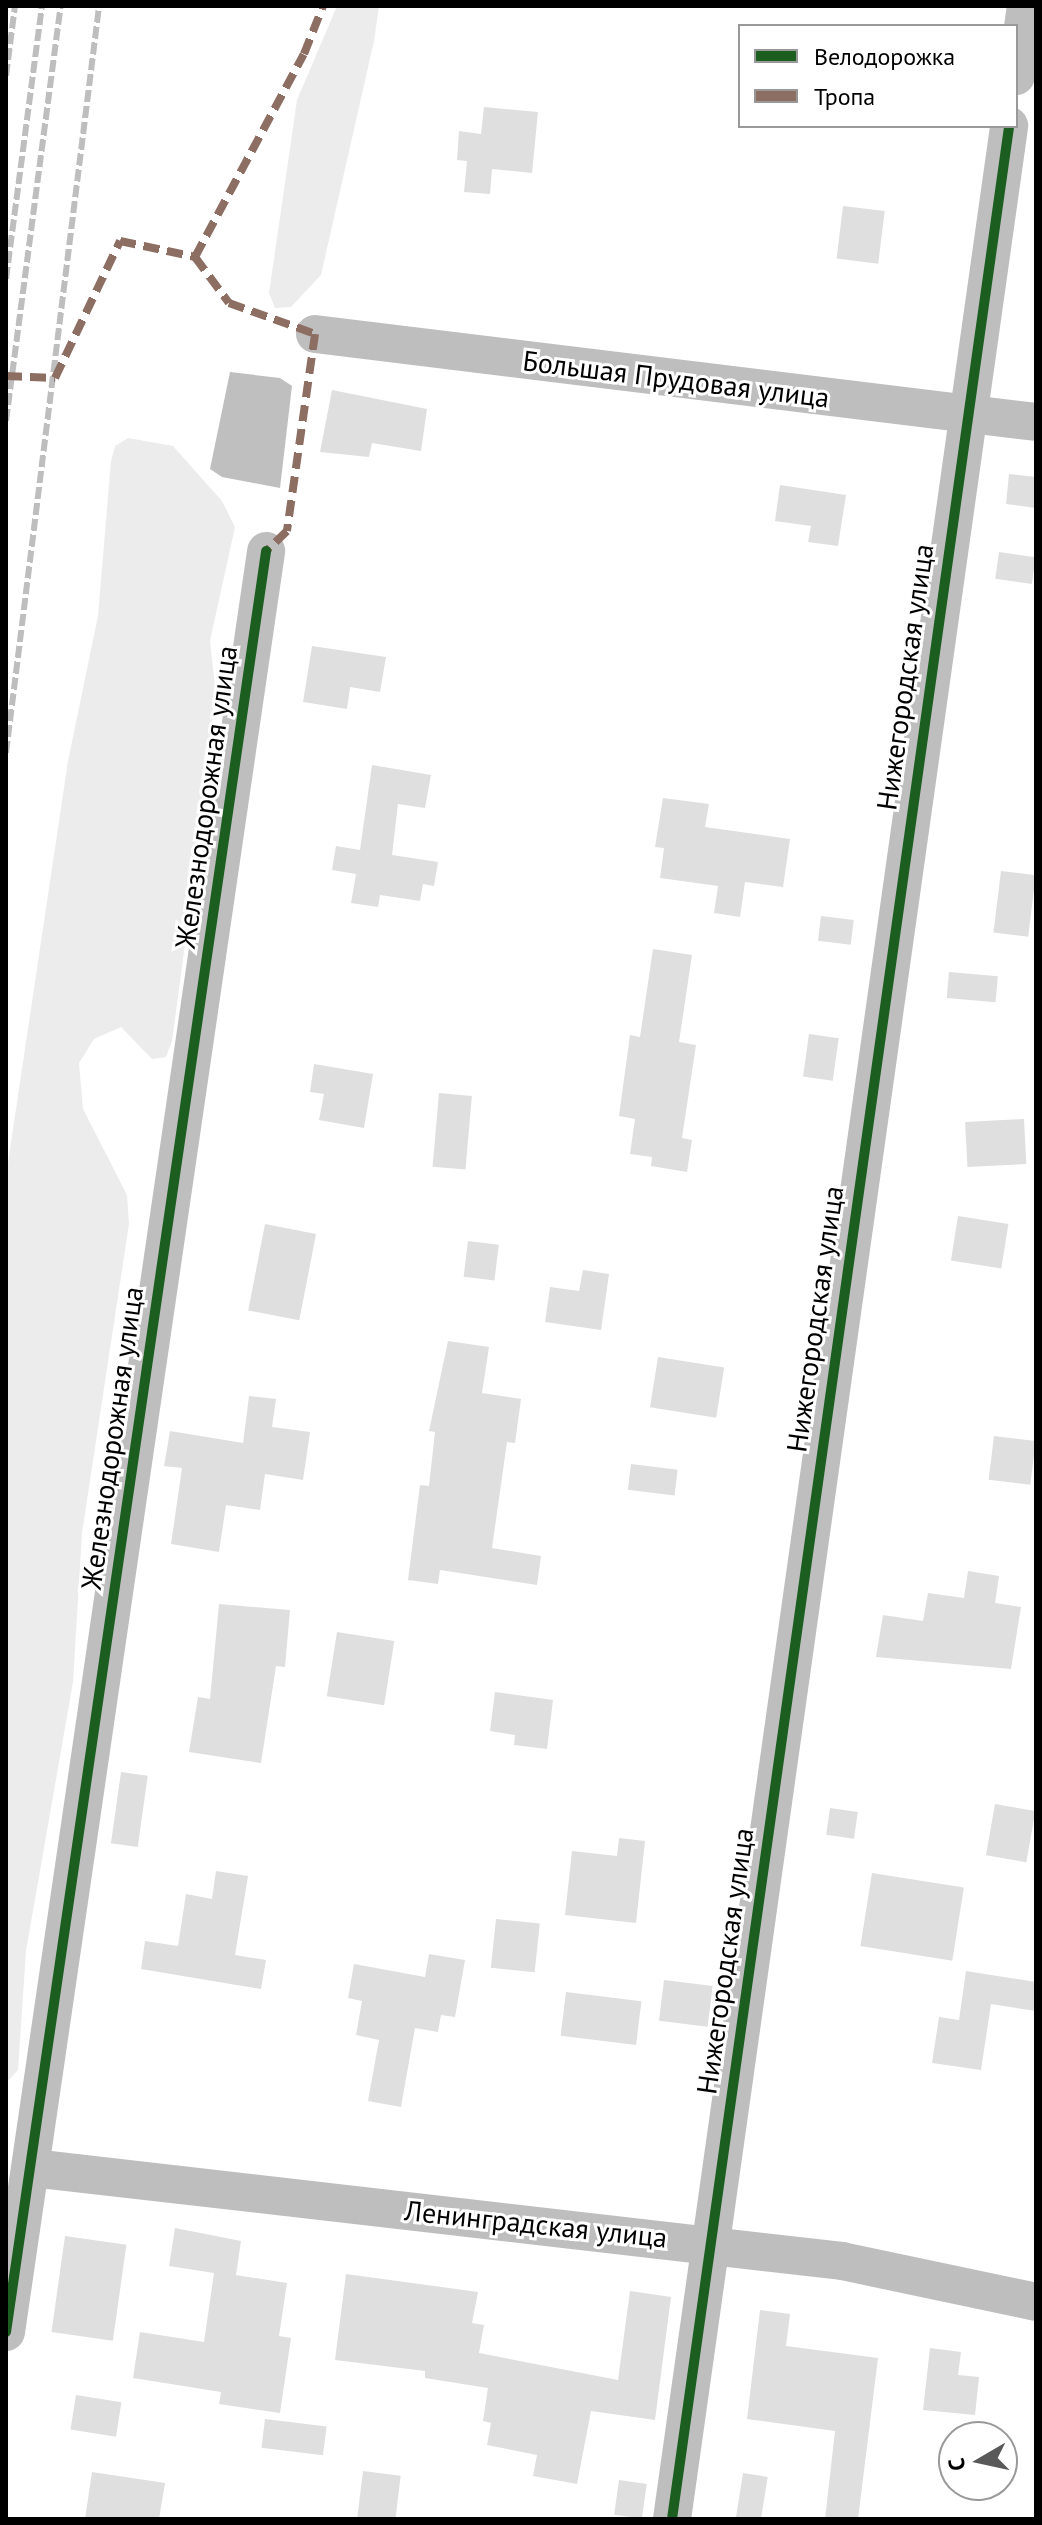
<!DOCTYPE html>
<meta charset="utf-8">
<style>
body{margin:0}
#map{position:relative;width:1042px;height:2525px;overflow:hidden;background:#fff;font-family:"PT Sans",sans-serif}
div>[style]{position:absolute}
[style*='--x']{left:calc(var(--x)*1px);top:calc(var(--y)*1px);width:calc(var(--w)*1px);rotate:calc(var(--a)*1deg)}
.green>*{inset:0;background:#ececec}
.water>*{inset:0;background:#bfbfbf}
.building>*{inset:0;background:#dfdfdf;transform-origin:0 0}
.street>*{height:38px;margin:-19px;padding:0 19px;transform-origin:19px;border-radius:19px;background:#bebebe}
.rail>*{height:6px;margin-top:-3px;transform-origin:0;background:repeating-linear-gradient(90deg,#bebebe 0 12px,transparent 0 16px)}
.quiet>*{height:8px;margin-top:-4px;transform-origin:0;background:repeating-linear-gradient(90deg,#8d6e63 0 16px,transparent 0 24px)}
.cycleway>*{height:10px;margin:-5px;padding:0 5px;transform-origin:5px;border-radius:5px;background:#1b5e20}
span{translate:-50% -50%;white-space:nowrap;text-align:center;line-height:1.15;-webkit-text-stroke:6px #fff;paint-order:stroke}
.street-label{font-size:28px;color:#000}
.frame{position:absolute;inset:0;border:8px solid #000;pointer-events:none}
.legend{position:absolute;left:738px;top:24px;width:280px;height:104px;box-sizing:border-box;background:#fff;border:2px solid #999;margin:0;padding:10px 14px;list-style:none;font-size:24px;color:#000}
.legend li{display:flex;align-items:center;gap:16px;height:40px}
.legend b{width:40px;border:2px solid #999}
.north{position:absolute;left:938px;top:2421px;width:80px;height:80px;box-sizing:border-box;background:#fff;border:2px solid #999;border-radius:50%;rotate:261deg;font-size:22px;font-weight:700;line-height:32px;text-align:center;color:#000}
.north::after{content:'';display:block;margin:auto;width:28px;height:36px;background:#595959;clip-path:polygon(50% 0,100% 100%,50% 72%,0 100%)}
</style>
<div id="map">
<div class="green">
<i style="clip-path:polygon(337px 6px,379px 6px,374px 41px,321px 275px,291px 307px,275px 308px,269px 293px,297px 100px)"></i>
<i style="clip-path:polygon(128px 438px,173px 446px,222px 501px,235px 527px,210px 641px,215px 686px,208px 774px,172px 1041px,166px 1057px,152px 1059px,121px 1027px,94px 1039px,79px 1063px,83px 1109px,127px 1195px,129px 1224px,82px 1533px,73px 1682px,26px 1951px,18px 2070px,6px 2083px,6px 1176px,68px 761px,98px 616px,111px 461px,115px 446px)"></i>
</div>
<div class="water">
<i style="clip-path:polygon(230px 372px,280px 378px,292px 386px,280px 488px,222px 477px,210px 469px)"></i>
</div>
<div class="building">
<i style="clip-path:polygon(484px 107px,538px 112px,532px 173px,492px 169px,490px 194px,464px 192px,467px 161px,457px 160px,459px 131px,481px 134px)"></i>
<i style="left:843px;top:206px;width:42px;height:53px;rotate:7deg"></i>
<i style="clip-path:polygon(332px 390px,427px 409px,421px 451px,372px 443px,369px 457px,320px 452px)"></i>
<i style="clip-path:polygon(1009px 474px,1036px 477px,1036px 508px,1006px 504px)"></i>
<i style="clip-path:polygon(780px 485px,846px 495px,838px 546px,808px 542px,811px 526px,775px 521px)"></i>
<i style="left:999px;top:552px;width:37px;height:27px;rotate:8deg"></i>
<i style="clip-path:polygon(312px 646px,386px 657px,380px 692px,350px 687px,347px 709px,303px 702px)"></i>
<i style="clip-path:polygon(372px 765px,431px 775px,425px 808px,398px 804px,392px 855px,438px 862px,434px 886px,423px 884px,420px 901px,380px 895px,378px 907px,351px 903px,356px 874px,332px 870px,336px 846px,360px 850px)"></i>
<i style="clip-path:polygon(663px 798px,709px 804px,705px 827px,790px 839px,783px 887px,745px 882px,740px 917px,714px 913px,718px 886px,660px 878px,664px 848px,655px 847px)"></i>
<i style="left:1001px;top:871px;width:35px;height:62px;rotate:7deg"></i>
<i style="left:821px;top:916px;width:33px;height:25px;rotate:7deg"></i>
<i style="clip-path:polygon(653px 949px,692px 955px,679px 1042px,696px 1045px,682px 1138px,692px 1140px,687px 1172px,651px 1166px,652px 1157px,630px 1154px,635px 1119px,619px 1116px,630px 1035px,640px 1037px)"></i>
<i style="left:949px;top:972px;width:49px;height:26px;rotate:5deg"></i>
<i style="left:809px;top:1034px;width:30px;height:43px;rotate:8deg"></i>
<i style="clip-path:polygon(314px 1064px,373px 1074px,364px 1128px,319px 1120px,324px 1094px,310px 1092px)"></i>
<i style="left:439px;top:1093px;width:33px;height:74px;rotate:5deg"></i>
<i style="left:1024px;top:1119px;width:45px;height:59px;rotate:87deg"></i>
<i style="left:958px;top:1216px;width:51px;height:45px;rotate:9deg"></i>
<i style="left:265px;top:1224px;width:52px;height:88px;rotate:11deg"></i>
<i style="left:468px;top:1241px;width:31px;height:36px;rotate:7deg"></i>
<i style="clip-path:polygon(583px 1270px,609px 1274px,601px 1330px,545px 1322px,550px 1287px,579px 1291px)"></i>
<i style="clip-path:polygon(448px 1341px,489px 1347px,482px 1393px,521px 1399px,515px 1443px,507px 1442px,492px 1548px,541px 1556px,537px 1585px,440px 1570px,438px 1584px,408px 1580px,420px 1485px,429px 1486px,435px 1432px,429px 1431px)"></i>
<i style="left:658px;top:1357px;width:67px;height:51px;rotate:9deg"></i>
<i style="clip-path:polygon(249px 1396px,276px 1399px,272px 1427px,310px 1432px,303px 1480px,265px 1474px,260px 1510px,226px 1505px,219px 1552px,171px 1544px,182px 1468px,164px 1466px,170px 1431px,243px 1443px)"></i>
<i style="left:994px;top:1436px;width:42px;height:44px;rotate:7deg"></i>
<i style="left:631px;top:1464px;width:47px;height:26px;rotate:7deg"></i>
<i style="clip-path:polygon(968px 1571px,999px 1576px,995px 1603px,1021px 1607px,1011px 1669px,876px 1657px,883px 1615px,923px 1621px,928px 1593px,964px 1598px)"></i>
<i style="clip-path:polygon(219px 1604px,290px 1610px,285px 1667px,276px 1666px,261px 1763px,189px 1752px,198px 1697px,210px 1699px)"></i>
<i style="left:337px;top:1632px;width:58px;height:65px;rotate:9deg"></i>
<i style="clip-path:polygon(495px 1692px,553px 1700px,547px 1749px,514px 1745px,515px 1735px,490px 1731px)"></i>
<i style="left:121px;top:1772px;width:27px;height:72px;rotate:8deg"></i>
<i style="left:995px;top:1804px;width:41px;height:52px;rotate:10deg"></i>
<i style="left:830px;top:1808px;width:28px;height:27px;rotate:8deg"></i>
<i style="clip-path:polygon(619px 1838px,645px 1841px,636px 1923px,565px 1915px,572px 1851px,617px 1856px)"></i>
<i style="clip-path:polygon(216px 1871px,248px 1876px,235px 1955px,266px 1960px,261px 1989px,141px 1969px,145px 1941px,178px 1946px,186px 1894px,212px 1899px)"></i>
<i style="left:872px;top:1873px;width:93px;height:74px;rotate:9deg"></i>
<i style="left:496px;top:1919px;width:44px;height:49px;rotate:6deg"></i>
<i style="clip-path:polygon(429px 1954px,465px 1960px,455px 2017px,441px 2015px,438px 2032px,415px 2028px,401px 2107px,368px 2101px,379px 2040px,356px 2035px,362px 2001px,348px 1998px,354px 1964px,425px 1977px)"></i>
<i style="clip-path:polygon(966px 1971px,1036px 1982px,1036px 2011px,991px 2004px,981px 2070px,932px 2063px,939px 2017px,959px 2020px)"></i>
<i style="left:664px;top:1980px;width:49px;height:41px;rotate:7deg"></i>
<i style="left:566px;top:1992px;width:76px;height:44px;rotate:7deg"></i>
<i style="clip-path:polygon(175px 2228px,241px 2241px,236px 2275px,287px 2283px,279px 2336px,291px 2338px,280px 2413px,219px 2404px,221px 2392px,133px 2378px,140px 2332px,204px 2342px,214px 2273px,169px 2266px)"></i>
<i style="left:65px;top:2236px;width:62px;height:97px;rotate:8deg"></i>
<i style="clip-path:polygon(346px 2274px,478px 2292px,472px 2323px,484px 2325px,479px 2353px,618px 2380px,630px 2291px,671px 2297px,655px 2420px,591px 2411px,577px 2484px,533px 2476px,537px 2455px,487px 2445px,491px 2423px,483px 2421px,488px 2388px,425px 2378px,425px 2371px,335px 2360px)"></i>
<i style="clip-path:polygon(760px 2310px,790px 2314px,786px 2346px,878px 2358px,858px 2519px,825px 2519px,835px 2431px,747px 2419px)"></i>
<i style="clip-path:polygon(930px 2348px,961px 2352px,958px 2375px,979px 2377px,975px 2415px,923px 2410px)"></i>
<i style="left:76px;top:2395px;width:46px;height:35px;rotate:9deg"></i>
<i style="left:265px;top:2419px;width:62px;height:29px;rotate:7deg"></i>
<i style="left:363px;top:2471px;width:38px;height:49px;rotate:7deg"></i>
<i style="clip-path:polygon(92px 2472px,165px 2483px,159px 2519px,85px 2519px)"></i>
<i style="left:743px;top:2473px;width:25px;height:46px;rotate:9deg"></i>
<i style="left:619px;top:2480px;width:28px;height:35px;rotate:8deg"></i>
</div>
<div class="street">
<i style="--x:1016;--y:76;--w:71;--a:-81.9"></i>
<i style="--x:315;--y:334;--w:726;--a:6.96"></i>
<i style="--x:32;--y:2168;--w:815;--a:6.55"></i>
<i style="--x:842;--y:2261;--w:198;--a:11.9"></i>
<i style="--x:6;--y:2332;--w:1800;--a:-81.69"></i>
<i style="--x:672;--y:2519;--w:2417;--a:-81.98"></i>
</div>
<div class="rail">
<i style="--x:6;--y:76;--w:71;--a:-82.7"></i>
<i style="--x:6;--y:279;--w:275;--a:-82.5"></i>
<i style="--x:6;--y:421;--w:419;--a:-82.5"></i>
<i style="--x:6;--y:753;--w:753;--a:-82.9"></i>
</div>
<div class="quiet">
<i style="--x:195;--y:257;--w:57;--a:53.5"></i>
<i style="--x:229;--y:303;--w:91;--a:19.8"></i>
<i style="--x:315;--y:334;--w:199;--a:98.1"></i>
<i style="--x:287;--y:531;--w:29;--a:136"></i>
<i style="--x:6;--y:376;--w:49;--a:2.3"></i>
<i style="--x:55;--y:378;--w:152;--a:-64.6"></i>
<i style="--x:120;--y:241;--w:77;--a:12"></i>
<i style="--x:195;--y:257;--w:230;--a:-61.8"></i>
<i style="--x:304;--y:54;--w:52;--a:-68.4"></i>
</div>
<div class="cycleway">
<i style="--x:6;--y:2332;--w:1800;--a:-81.69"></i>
<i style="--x:672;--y:2519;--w:2417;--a:-81.98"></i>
</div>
<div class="street-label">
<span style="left:676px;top:379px;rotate:7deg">Большая Прудовая улица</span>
<span style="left:905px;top:677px;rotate:-82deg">Нижегородская улица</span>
<span style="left:206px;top:797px;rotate:-82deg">Железнодорожная улица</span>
<span style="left:815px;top:1319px;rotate:-82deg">Нижегородская улица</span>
<span style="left:112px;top:1438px;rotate:-82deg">Железнодорожная улица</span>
<span style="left:725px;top:1961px;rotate:-82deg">Нижегородская улица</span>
<span style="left:536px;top:2224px;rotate:6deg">Ленинградская улица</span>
</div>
<div class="frame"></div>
<ul class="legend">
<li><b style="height:10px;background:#1b5e20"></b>Велодорожка</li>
<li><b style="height:10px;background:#8d6e63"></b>Тропа</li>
</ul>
<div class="north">С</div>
</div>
